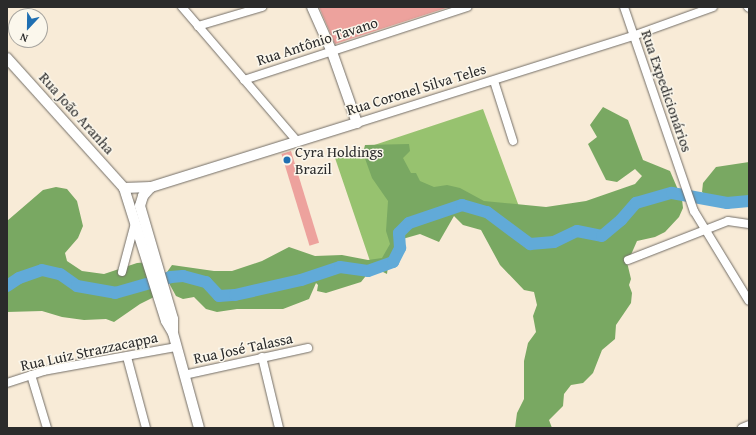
<!DOCTYPE html>
<meta charset="utf-8">
<style>
body{margin:0}
#map{position:relative;width:756px;height:435px;overflow:hidden;background:#f8ebd7;font-family:"Gentium Book Plus",serif}
div>[style]{position:absolute}
[style*='--x']{left:calc(var(--x)*1px);top:calc(var(--y)*1px);width:calc(var(--w)*1px);rotate:calc(var(--a)*1deg)}
.green>*{inset:0;background:#97c26f}
.forest>*{inset:0;background:#79a862}
.river>*{height:12px;margin:-6px;padding:0 6px;transform-origin:6px;border-radius:6px;background:#61aad8}
.building>*{inset:0;background:#eda29d;transform-origin:0 0}
.roads{filter:drop-shadow(0 0 1px #736e67) drop-shadow(0 0 1px #736e67)}
.minor>*{height:8px;margin:-4px;padding:0 4px;transform-origin:4px;border-radius:4px;background:#fff}
.major>*{height:10px;margin:-5px;padding:0 5px;transform-origin:5px;border-radius:5px;background:#fff}
.dots>*{width:11px;height:11px;translate:-50% -50%;box-sizing:border-box;border:2px solid #fbf7ec;border-radius:50%}
span{translate:-50% -50%;white-space:nowrap;text-align:center;line-height:1.15;-webkit-text-stroke:3px #fbf7ec;paint-order:stroke}
.street-label{font-size:15px;color:#2b2b2b}
.poi-label{font-size:15px;color:#2b2b2b}
.left{translate:0 -50%;text-align:left}
.frame{position:absolute;inset:0;border:8px solid #2b2b2b;pointer-events:none}
.north{position:absolute;left:8px;top:8px;width:40px;height:40px;box-sizing:border-box;background:#fbf7ec;border:1px solid #a8a59f;border-radius:50%;rotate:202deg;font-size:11px;font-weight:700;line-height:16px;text-align:center;color:#2b2b2b}
.north::after{content:'';display:block;margin:auto;width:14px;height:18px;background:#1f6fb2;clip-path:polygon(50% 0,100% 100%,50% 72%,0 100%)}
</style>
<div id="map">
<div class="green">
<i style="clip-path:polygon(483px 109px,531px 239px,463px 202px,396px 231px,392px 260px,371px 264px,335px 158px)"></i>
</div>
<div class="forest">
<i style="clip-path:polygon(603px 107px,628px 120px,643px 160px,670px 171px,682px 199px,683px 208px,679px 217px,665px 232px,655px 237px,637px 241px,630px 257px,626px 258px,631px 279px,629px 285px,632px 293px,631px 303px,616px 325px,615px 339px,602px 350px,593px 373px,583px 383px,571px 385px,564px 394px,563px 406px,549px 420px,552px 428px,515px 428px,517px 413px,524px 399px,524px 361px,528px 343px,536px 332px,533px 316px,537px 305px,534px 292px,524px 290px,500px 265px,481px 230px,463px 225px,454px 216px,439px 242px,420px 234px,399px 240px,389px 259px,387px 274px,373px 267px,361px 282px,326px 293px,317px 291px,318px 285px,316px 283px,309px 299px,283px 309px,237px 309px,217px 312px,206px 309px,194px 297px,183px 299px,176px 296px,170px 285px,167px 272px,172px 265px,214px 271px,232px 271px,262px 261px,289px 247px,315px 256px,342px 255px,368px 260px,382px 258px,390px 244px,386px 231px,388px 201px,372px 178px,363px 153px,365px 145px,409px 144px,410px 151px,403px 158px,411px 173px,416px 173px,420px 181px,434px 187px,447px 185px,460px 188px,484px 201px,546px 207px,586px 201px,635px 184px,642px 176px,635px 169px,617px 182px,606px 180px,588px 144px,597px 137px,590px 125px)"></i>
<i style="clip-path:polygon(749px 162px,749px 203px,729px 208px,717px 205px,702px 192px,703px 183px,716px 167px)"></i>
<i style="clip-path:polygon(56px 187px,67px 189px,77px 201px,83px 226px,78px 238px,65px 253px,67px 261px,82px 271px,104px 274px,137px 263px,149px 262px,162px 293px,140px 304px,114px 322px,106px 319px,84px 320px,62px 317px,42px 311px,7px 312px,7px 221px,43px 190px)"></i>
</div>
<div class="river">
<i style="--x:7;--y:286;--w:14;--a:-34"></i>
<i style="--x:19;--y:278;--w:24;--a:-19"></i>
<i style="--x:42;--y:270;--w:18;--a:13"></i>
<i style="--x:60;--y:274;--w:21;--a:35"></i>
<i style="--x:77;--y:286;--w:39;--a:10"></i>
<i style="--x:115;--y:293;--w:58;--a:-15.9"></i>
<i style="--x:171;--y:277;--w:12;--a:-5"></i>
<i style="--x:183;--y:276;--w:24;--a:15"></i>
<i style="--x:206;--y:282;--w:19;--a:47"></i>
<i style="--x:219;--y:296;--w:16;--a:-4"></i>
<i style="--x:235;--y:295;--w:68;--a:-12.8"></i>
<i style="--x:301;--y:280;--w:41;--a:-18.4"></i>
<i style="--x:340;--y:267;--w:28;--a:8"></i>
<i style="--x:368;--y:271;--w:27;--a:-20"></i>
<i style="--x:393;--y:262;--w:16;--a:-63"></i>
<i style="--x:400;--y:248;--w:15;--a:-94"></i>
<i style="--x:399;--y:233;--w:14;--a:-45"></i>
<i style="--x:409;--y:223;--w:56;--a:-18.8"></i>
<i style="--x:462;--y:205;--w:26;--a:16"></i>
<i style="--x:487;--y:212;--w:54;--a:36.7"></i>
<i style="--x:530;--y:244;--w:24;--a:-5"></i>
<i style="--x:554;--y:242;--w:25;--a:-26"></i>
<i style="--x:577;--y:231;--w:25;--a:11"></i>
<i style="--x:602;--y:236;--w:25;--a:-40"></i>
<i style="--x:621;--y:220;--w:23;--a:-49"></i>
<i style="--x:636;--y:203;--w:37;--a:-16"></i>
<i style="--x:672;--y:193;--w:56;--a:10.3"></i>
<i style="--x:727;--y:203;--w:22;--a:-5"></i>
</div>
<div class="building">
<i style="clip-path:polygon(319px 7px,445px 7px,446px 8px,335px 44px)"></i>
<i style="left:291px;top:151px;width:96px;height:10px;rotate:73deg"></i>
</div>
<div class="roads">
<div class="minor">
<i style="--x:182;--y:7;--w:177;--a:49.4"></i>
<i style="--x:624;--y:7;--w:216;--a:71.1"></i>
<i style="--x:694;--y:211;--w:105;--a:58.6"></i>
<i style="--x:748;--y:7;--w:1;--a:45"></i>
<i style="--x:198;--y:26;--w:67;--a:-16.5"></i>
<i style="--x:244;--y:80;--w:235;--a:-18.1"></i>
<i style="--x:494;--y:81;--w:63;--a:72.4"></i>
<i style="--x:357;--y:123;--w:289;--a:-17.5"></i>
<i style="--x:633;--y:36;--w:85;--a:-19.9"></i>
<i style="--x:628;--y:260;--w:107;--a:-21.3"></i>
<i style="--x:728;--y:221;--w:21;--a:8"></i>
<i style="--x:122;--y:272;--w:51;--a:-75.1"></i>
<i style="--x:127;--y:357;--w:73;--a:75"></i>
<i style="--x:262;--y:357;--w:73;--a:76.5"></i>
<i style="--x:31;--y:375;--w:55;--a:73.2"></i>
<i style="--x:184;--y:375;--w:127;--a:-12.3"></i>
<i style="--x:7;--y:383;--w:38;--a:-18"></i>
<i style="--x:43;--y:371;--w:136;--a:-10.2"></i>
<i style="--x:742;--y:428;--w:8;--a:-23"></i>
</div>
<div class="major">
<i style="--x:7;--y:58;--w:175;--a:48"></i>
<i style="--x:124;--y:188;--w:139;--a:72.5"></i>
<i style="--x:166;--y:321;--w:14;--a:60"></i>
<i style="--x:173;--y:333;--w:98;--a:74.7"></i>
<i style="--x:151;--y:187;--w:12;--a:132"></i>
<i style="--x:143;--y:196;--w:10;--a:107"></i>
<i style="--x:140;--y:206;--w:118;--a:73.7"></i>
<i style="--x:173;--y:319;--w:12;--a:90"></i>
<i style="--x:124;--y:188;--w:27;--a:-2"></i>
<i style="--x:151;--y:187;--w:216;--a:-17.3"></i>
<i style="--x:357;--y:123;--w:75;--a:-109.4"></i>
<i style="--x:332;--y:52;--w:49;--a:-114"></i>
</div>
</div>
<div class="dots">
<i style="left:287px;top:160px;background:#1f6fb2"></i>
</div>
<div class="street-label">
<span style="left:317px;top:41px;rotate:-18deg">Rua Antônio Tavano</span>
<span style="left:416px;top:89px;rotate:-17deg">Rua Coronel Silva Teles</span>
<span style="left:667px;top:91px;rotate:71deg">Rua Expedicionários</span>
<span style="left:77px;top:113px;rotate:48deg">Rua João Aranha</span>
<span style="left:243px;top:348px;rotate:-12deg">Rua José Talassa</span>
<span style="left:89px;top:351px;rotate:-12deg">Rua Luiz Strazzacappa</span>
</div>
<div class="poi-label">
<span class="left" style="left:295px;top:160px">Cyra Holdings<br>Brazil</span>
</div>
<div class="frame"></div>
<div class="north">N</div>
</div>
